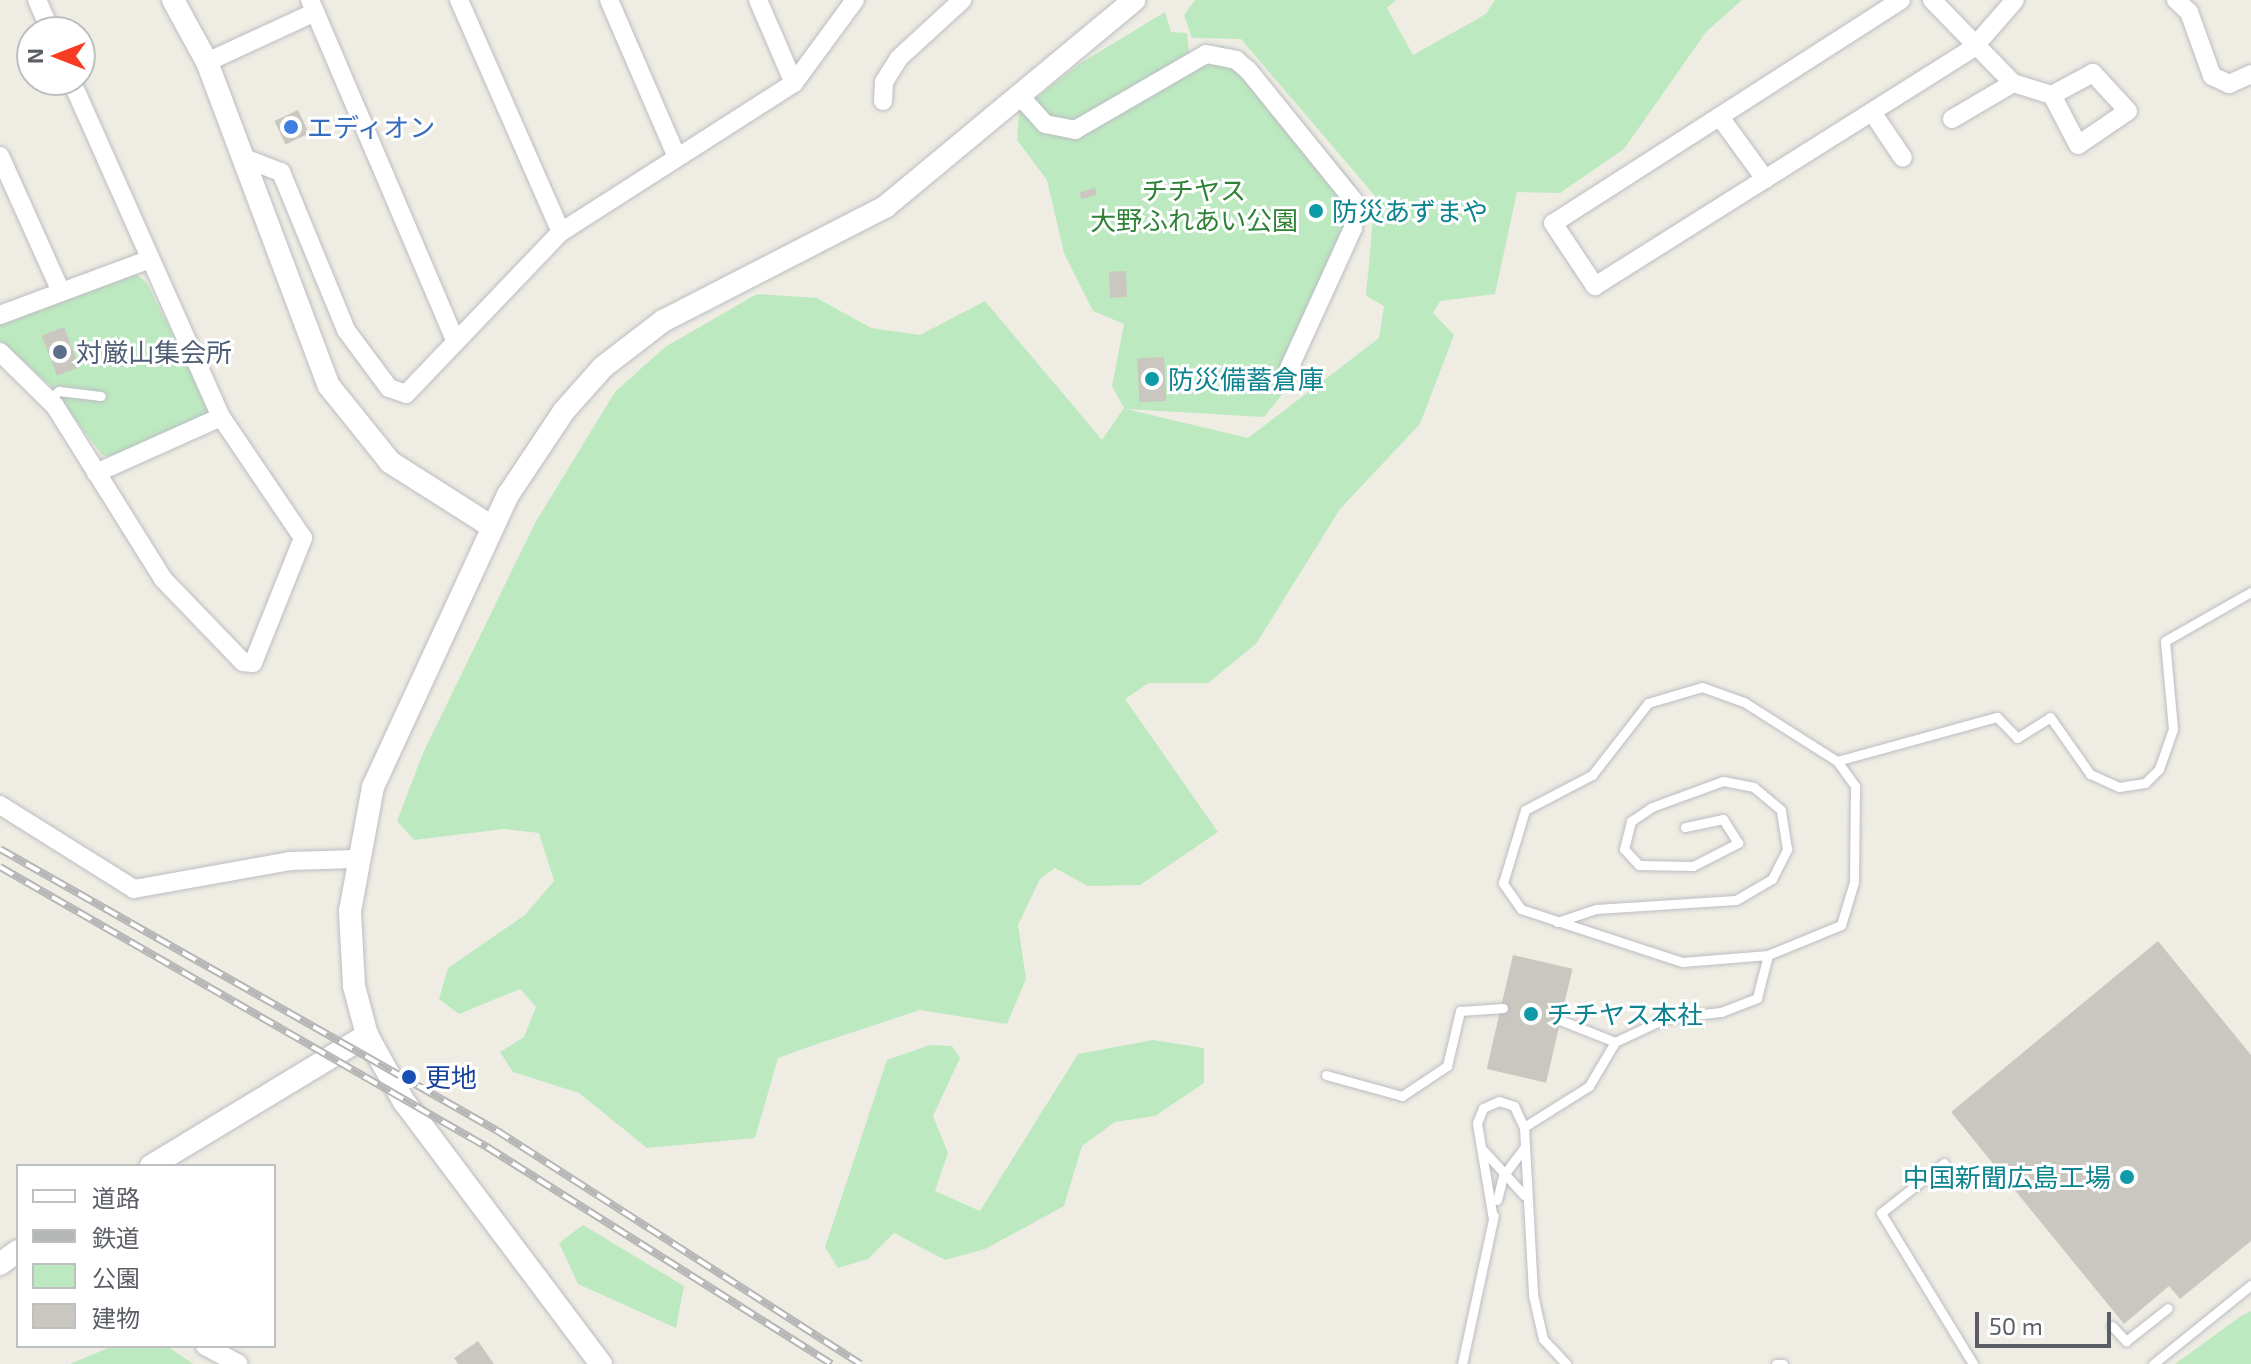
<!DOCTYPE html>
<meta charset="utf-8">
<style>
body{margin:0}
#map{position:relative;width:2251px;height:1364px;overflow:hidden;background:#efede3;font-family:"Exo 2","Noto Sans JP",sans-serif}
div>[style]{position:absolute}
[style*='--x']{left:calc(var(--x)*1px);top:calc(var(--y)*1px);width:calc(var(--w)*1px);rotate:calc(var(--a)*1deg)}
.green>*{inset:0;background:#bde9c0}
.building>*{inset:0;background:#cac7c0;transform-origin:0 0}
.roads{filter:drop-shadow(0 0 2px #bbbdc3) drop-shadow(0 0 2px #bbbdc3)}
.service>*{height:9px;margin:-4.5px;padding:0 4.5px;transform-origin:4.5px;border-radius:4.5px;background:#fff}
.minor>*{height:18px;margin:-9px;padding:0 9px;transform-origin:9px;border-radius:9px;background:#fff}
.tertiary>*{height:22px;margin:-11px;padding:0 11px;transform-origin:11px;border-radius:11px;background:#fff}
.rail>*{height:8px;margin-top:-4px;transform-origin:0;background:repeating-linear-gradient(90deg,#fff 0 15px,#b5b6b6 0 30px);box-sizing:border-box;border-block:2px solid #b5b6b6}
.dots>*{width:22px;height:22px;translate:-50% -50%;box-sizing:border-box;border:4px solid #fff;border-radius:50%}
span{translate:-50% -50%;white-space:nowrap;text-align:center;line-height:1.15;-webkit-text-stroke:6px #fff;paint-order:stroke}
.shop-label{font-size:26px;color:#366cbe}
.left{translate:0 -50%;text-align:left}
.park-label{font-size:26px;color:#2d8235}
.culture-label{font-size:26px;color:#0d838f}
.right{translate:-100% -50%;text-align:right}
.service-label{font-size:26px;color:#4e5e75}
.transit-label{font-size:26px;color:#164399}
.legend{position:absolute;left:16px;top:1164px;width:260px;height:184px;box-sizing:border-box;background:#fff;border:2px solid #bdbfc1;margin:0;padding:10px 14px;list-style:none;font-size:24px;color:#5b5f65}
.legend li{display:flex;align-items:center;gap:16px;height:40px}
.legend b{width:40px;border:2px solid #bdbfc1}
.north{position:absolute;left:16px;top:16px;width:80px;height:80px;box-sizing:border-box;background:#fff;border:2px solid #bdbfc1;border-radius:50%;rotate:270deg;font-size:22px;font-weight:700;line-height:32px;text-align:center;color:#5b5f65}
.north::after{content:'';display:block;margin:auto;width:28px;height:36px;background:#f63c22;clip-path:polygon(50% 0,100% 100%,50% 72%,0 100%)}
.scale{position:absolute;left:1975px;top:1312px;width:136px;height:36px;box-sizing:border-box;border:4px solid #5b5f65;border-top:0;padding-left:10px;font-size:24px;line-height:28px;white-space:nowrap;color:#5b5f65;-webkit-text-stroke:6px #fff;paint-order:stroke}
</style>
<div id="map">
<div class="green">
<i style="clip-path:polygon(1195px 0,1396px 0,1387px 8px,1413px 55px,1486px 14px,1495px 0,1742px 0,1706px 32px,1624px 149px,1560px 193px,1517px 192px,1495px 294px,1440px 301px,1433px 313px,1454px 335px,1420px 424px,1340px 509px,1256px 644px,1208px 683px,1149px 683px,1125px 699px,1218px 832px,1140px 885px,1088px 886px,1055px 868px,1040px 879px,1018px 925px,1026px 979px,1007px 1024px,920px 1010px,814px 1045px,778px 1058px,755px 1138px,647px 1148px,579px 1093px,513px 1072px,500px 1052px,524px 1037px,536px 1007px,520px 989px,459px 1014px,439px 999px,448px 968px,525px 915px,554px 881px,539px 833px,504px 829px,414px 840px,397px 821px,423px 753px,535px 523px,615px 392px,665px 347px,757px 294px,817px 298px,871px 328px,920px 335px,985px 301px,1102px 440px,1124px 408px,1112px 386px,1124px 324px,1093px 311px,1064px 253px,1047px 180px,1017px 140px,1019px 112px,1076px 66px,1165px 12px,1171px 32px,1187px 33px,1189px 52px,1223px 46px,1254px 64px,1355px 185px,1364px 215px,1293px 381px,1264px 417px,1126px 409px,1248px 438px,1379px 338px,1384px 306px,1366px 296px,1375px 196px,1241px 39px,1192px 38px,1184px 15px)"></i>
<i style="clip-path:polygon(136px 274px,147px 283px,210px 410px,206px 419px,115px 458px,102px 455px,49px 384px,0 341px,0 324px)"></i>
<i style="clip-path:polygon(1153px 1040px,1204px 1048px,1204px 1083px,1155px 1116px,1115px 1122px,1082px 1146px,1064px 1206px,985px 1249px,945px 1260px,894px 1233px,868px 1259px,838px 1268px,825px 1247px,887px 1060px,930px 1045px,952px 1046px,960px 1058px,933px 1116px,948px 1153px,935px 1191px,980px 1211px,1078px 1054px)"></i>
<i style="clip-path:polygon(583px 1225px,684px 1286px,676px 1328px,578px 1284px,559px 1243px)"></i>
<i style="clip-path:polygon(2251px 1311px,2251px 1364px,2175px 1364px,2241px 1316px)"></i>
<i style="clip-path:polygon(113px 1346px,167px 1346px,193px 1364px,70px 1364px)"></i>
</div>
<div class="building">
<i style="left:298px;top:110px;width:26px;height:26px;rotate:65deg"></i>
<i style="left:1095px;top:188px;width:7px;height:16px;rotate:74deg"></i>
<i style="left:1319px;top:201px;width:18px;height:10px;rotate:81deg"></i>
<i style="left:1126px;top:271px;width:26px;height:17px;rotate:88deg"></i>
<i style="left:64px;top:327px;width:43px;height:24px;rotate:69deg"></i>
<i style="left:1164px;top:357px;width:44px;height:27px;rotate:87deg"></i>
<i style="clip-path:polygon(2158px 941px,2251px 1055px,2251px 1241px,2180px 1299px,2169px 1286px,2124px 1324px,1951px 1112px)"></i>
<i style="left:1513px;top:955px;width:61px;height:117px;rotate:13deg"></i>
<i style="clip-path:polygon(478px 1341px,494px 1364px,458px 1364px,454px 1358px)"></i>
</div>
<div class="roads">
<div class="service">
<i style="--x:49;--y:399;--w:13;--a:-39"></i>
<i style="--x:59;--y:391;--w:42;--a:6.8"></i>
<i style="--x:1702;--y:687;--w:45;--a:19.7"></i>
<i style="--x:1744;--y:702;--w:110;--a:32.4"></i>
<i style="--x:1837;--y:761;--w:31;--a:54"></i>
<i style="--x:1855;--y:786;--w:96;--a:90.6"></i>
<i style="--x:1854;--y:882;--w:45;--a:106.8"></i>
<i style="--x:1841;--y:925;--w:79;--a:157.7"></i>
<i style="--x:1768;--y:955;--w:86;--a:175.3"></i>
<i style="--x:1682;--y:962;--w:169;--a:-161.8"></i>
<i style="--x:1521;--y:909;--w:32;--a:-125"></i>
<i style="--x:1503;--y:883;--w:76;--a:-73.2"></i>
<i style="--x:1525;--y:810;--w:76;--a:-27.6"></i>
<i style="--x:1592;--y:775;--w:91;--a:-52.1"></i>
<i style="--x:1648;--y:703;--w:56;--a:-16.5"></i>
<i style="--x:1837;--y:761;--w:166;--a:-15.4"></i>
<i style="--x:1997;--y:717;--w:29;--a:46"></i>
<i style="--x:2017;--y:738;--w:39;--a:-32"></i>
<i style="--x:2050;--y:717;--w:70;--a:54.9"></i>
<i style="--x:2090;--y:774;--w:32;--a:24"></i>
<i style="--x:2119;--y:787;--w:26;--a:-9"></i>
<i style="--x:2145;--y:783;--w:20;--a:-45"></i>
<i style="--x:2159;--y:769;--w:42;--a:-70.7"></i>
<i style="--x:2173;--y:729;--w:88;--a:-95.2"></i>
<i style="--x:2165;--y:641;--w:99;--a:-29.7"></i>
<i style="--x:1557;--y:922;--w:41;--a:-18.4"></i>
<i style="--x:1596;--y:909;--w:140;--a:-3.7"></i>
<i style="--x:1736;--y:900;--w:42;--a:-30.3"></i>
<i style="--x:1772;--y:879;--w:34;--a:-63"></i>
<i style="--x:1787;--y:849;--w:39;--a:-99"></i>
<i style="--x:1781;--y:810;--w:35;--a:-140"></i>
<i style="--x:1754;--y:787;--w:32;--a:-169"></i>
<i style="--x:1723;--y:781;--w:76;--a:159.9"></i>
<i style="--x:1652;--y:807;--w:25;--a:146"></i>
<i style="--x:1631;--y:821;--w:29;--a:104"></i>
<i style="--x:1624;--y:849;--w:22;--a:47"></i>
<i style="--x:1639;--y:865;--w:54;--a:1.1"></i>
<i style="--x:1693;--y:866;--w:51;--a:-27.1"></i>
<i style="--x:1738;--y:843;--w:28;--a:-122"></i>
<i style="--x:1723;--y:819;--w:39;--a:168"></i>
<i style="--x:1560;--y:1020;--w:59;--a:21.8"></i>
<i style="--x:1326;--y:1075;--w:79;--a:15.4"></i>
<i style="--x:1402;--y:1096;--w:54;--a:-33.7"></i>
<i style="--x:1447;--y:1066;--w:57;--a:-76.7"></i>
<i style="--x:1460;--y:1011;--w:43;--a:-4"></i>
<i style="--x:1524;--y:1127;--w:77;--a:-32.2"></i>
<i style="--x:1589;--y:1086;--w:51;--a:-59.4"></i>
<i style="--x:1615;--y:1042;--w:56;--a:-25.2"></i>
<i style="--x:1666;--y:1018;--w:55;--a:-6.2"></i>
<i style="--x:1721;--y:1012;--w:39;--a:-21"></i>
<i style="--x:1757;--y:998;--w:44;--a:-75.7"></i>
<i style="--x:1483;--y:1150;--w:61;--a:47.7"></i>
<i style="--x:1944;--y:1163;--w:80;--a:141.6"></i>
<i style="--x:1881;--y:1213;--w:177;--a:58.6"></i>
<i style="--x:1497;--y:1200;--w:25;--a:-76"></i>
<i style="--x:1503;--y:1176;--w:35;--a:-53"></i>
<i style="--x:1493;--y:1219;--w:97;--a:-99.5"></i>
<i style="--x:1477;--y:1123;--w:16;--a:-68"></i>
<i style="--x:1483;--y:1108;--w:17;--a:-24"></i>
<i style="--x:1499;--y:1101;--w:16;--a:18"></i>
<i style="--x:1514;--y:1106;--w:23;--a:65"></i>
<i style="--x:1524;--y:1127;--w:168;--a:86.9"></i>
<i style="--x:1533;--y:1295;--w:45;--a:77.2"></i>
<i style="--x:1543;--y:1339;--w:34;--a:47"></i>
<i style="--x:2112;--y:1326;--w:21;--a:47"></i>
<i style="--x:2126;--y:1341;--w:53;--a:-38.2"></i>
<i style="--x:1462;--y:1364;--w:152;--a:-77.9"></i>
<i style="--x:1776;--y:1364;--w:7;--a:0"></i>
<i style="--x:2153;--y:1364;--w:126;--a:-38.9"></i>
</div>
<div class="minor">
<i style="--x:37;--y:0;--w:35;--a:66"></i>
<i style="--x:310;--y:0;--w:366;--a:66.9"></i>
<i style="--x:459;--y:0;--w:253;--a:66.3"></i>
<i style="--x:609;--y:0;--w:169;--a:66.6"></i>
<i style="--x:758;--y:0;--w:90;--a:66.6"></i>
<i style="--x:1901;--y:0;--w:413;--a:147.3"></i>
<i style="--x:1553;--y:223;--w:76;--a:56.3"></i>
<i style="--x:1595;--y:286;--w:448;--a:-32.2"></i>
<i style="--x:1974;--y:47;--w:62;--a:-48.9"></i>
<i style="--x:1932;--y:0;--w:116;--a:45.7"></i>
<i style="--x:2013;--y:83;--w:41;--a:17.1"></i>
<i style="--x:2052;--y:95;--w:56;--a:62.5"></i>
<i style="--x:2078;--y:145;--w:60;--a:-34.2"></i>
<i style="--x:2128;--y:111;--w:52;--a:-132.6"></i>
<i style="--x:2093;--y:73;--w:47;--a:151.8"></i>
<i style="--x:2176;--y:0;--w:18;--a:43"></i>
<i style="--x:2189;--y:12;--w:68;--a:70.2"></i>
<i style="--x:2212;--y:76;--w:19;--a:25"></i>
<i style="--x:2229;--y:84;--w:24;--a:-24"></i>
<i style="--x:207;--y:62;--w:119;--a:-24.8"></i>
<i style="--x:1020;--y:96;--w:38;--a:48"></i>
<i style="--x:1045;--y:124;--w:31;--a:11"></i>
<i style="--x:1075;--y:130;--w:151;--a:-30.1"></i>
<i style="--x:1206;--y:54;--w:31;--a:11"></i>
<i style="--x:1236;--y:60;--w:16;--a:40"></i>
<i style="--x:1248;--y:70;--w:169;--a:51"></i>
<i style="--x:1354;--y:201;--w:27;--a:92"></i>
<i style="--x:1353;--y:228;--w:164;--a:114.5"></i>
<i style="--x:883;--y:101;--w:19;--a:-87"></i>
<i style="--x:884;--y:82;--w:28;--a:-58"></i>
<i style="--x:899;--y:58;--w:86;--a:-42.6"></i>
<i style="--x:1872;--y:112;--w:55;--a:56"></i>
<i style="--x:1720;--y:117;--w:77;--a:54"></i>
<i style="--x:1952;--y:119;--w:71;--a:-30.5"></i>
<i style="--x:0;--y:156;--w:149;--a:65.8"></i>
<i style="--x:244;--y:158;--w:40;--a:21"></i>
<i style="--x:281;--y:172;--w:171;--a:67.6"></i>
<i style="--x:346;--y:330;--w:72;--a:53.4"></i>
<i style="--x:389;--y:388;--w:18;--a:19"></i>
<i style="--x:406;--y:394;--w:224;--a:-46.3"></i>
<i style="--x:561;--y:232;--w:277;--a:-32.6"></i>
<i style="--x:794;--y:83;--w:103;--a:-53.7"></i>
<i style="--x:0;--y:315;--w:158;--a:-20.4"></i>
<i style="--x:0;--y:352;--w:77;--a:44.5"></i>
<i style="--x:55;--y:406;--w:204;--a:58"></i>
<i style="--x:163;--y:579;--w:115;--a:46.1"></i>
<i style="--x:243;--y:662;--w:10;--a:6"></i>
<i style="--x:253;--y:663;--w:135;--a:-68.2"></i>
<i style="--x:303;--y:538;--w:146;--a:-124.1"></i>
<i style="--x:221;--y:417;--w:369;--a:-114"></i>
<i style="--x:96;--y:473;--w:137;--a:-24.1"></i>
<i style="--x:0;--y:805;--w:158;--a:32.1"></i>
<i style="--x:134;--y:889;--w:158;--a:-10.2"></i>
<i style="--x:289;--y:861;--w:66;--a:-1.7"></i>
<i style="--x:205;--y:1346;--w:38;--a:28"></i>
</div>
<div class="tertiary">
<i style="--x:173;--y:0;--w:71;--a:61.3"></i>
<i style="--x:207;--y:62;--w:346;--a:69.4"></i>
<i style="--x:329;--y:386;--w:97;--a:51.2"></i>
<i style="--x:390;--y:462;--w:120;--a:32.4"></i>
<i style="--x:151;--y:1166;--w:253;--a:-31.2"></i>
<i style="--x:0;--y:1264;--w:22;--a:-36"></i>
<i style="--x:601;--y:1364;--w:328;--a:-126.9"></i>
<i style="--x:404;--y:1102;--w:77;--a:-118.9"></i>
<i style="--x:367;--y:1035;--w:51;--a:-104.9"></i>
<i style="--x:354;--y:986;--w:75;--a:-93.1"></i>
<i style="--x:350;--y:911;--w:126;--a:-79.5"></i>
<i style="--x:373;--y:787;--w:322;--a:-65.2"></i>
<i style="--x:508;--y:495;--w:101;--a:-56.3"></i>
<i style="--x:564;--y:411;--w:59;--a:-48.4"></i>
<i style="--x:603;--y:367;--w:76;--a:-37.5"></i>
<i style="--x:663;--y:321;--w:250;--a:-27.2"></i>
<i style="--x:885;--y:207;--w:324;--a:-39.7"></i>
</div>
</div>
<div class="rail">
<i style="--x:0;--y:849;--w:570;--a:29.53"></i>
<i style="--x:496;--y:1130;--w:433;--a:32.7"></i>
<i style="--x:0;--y:867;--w:562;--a:29.9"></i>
<i style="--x:487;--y:1147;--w:407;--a:32.2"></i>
</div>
<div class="dots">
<i style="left:291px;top:127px;background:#3f7fe0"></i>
<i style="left:1316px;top:211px;background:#0f9aa8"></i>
<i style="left:60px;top:352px;background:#5c6f8a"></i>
<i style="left:1152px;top:379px;background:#0f9aa8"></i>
<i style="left:1531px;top:1014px;background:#0f9aa8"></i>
<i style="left:409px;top:1077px;background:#1a4fb4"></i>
<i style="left:2127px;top:1177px;background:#0f9aa8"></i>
</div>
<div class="shop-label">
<span class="left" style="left:307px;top:127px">エディオン</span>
</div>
<div class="park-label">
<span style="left:1194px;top:205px">チチヤス<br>大野ふれあい公園</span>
</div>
<div class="culture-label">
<span class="left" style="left:1332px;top:211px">防災あずまや</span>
<span class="left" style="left:1168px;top:379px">防災備蓄倉庫</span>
<span class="left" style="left:1547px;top:1014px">チチヤス本社</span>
<span class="right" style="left:2111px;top:1177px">中国新聞広島工場</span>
</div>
<div class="service-label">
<span class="left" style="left:76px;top:352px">対厳山集会所</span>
</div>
<div class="transit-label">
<span class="left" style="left:425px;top:1077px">更地</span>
</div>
<ul class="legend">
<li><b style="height:10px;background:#fff"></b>道路</li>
<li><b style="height:10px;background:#b5b6b6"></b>鉄道</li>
<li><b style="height:22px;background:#bde9c0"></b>公園</li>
<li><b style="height:22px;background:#cac7c0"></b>建物</li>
</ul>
<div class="north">N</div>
<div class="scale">50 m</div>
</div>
